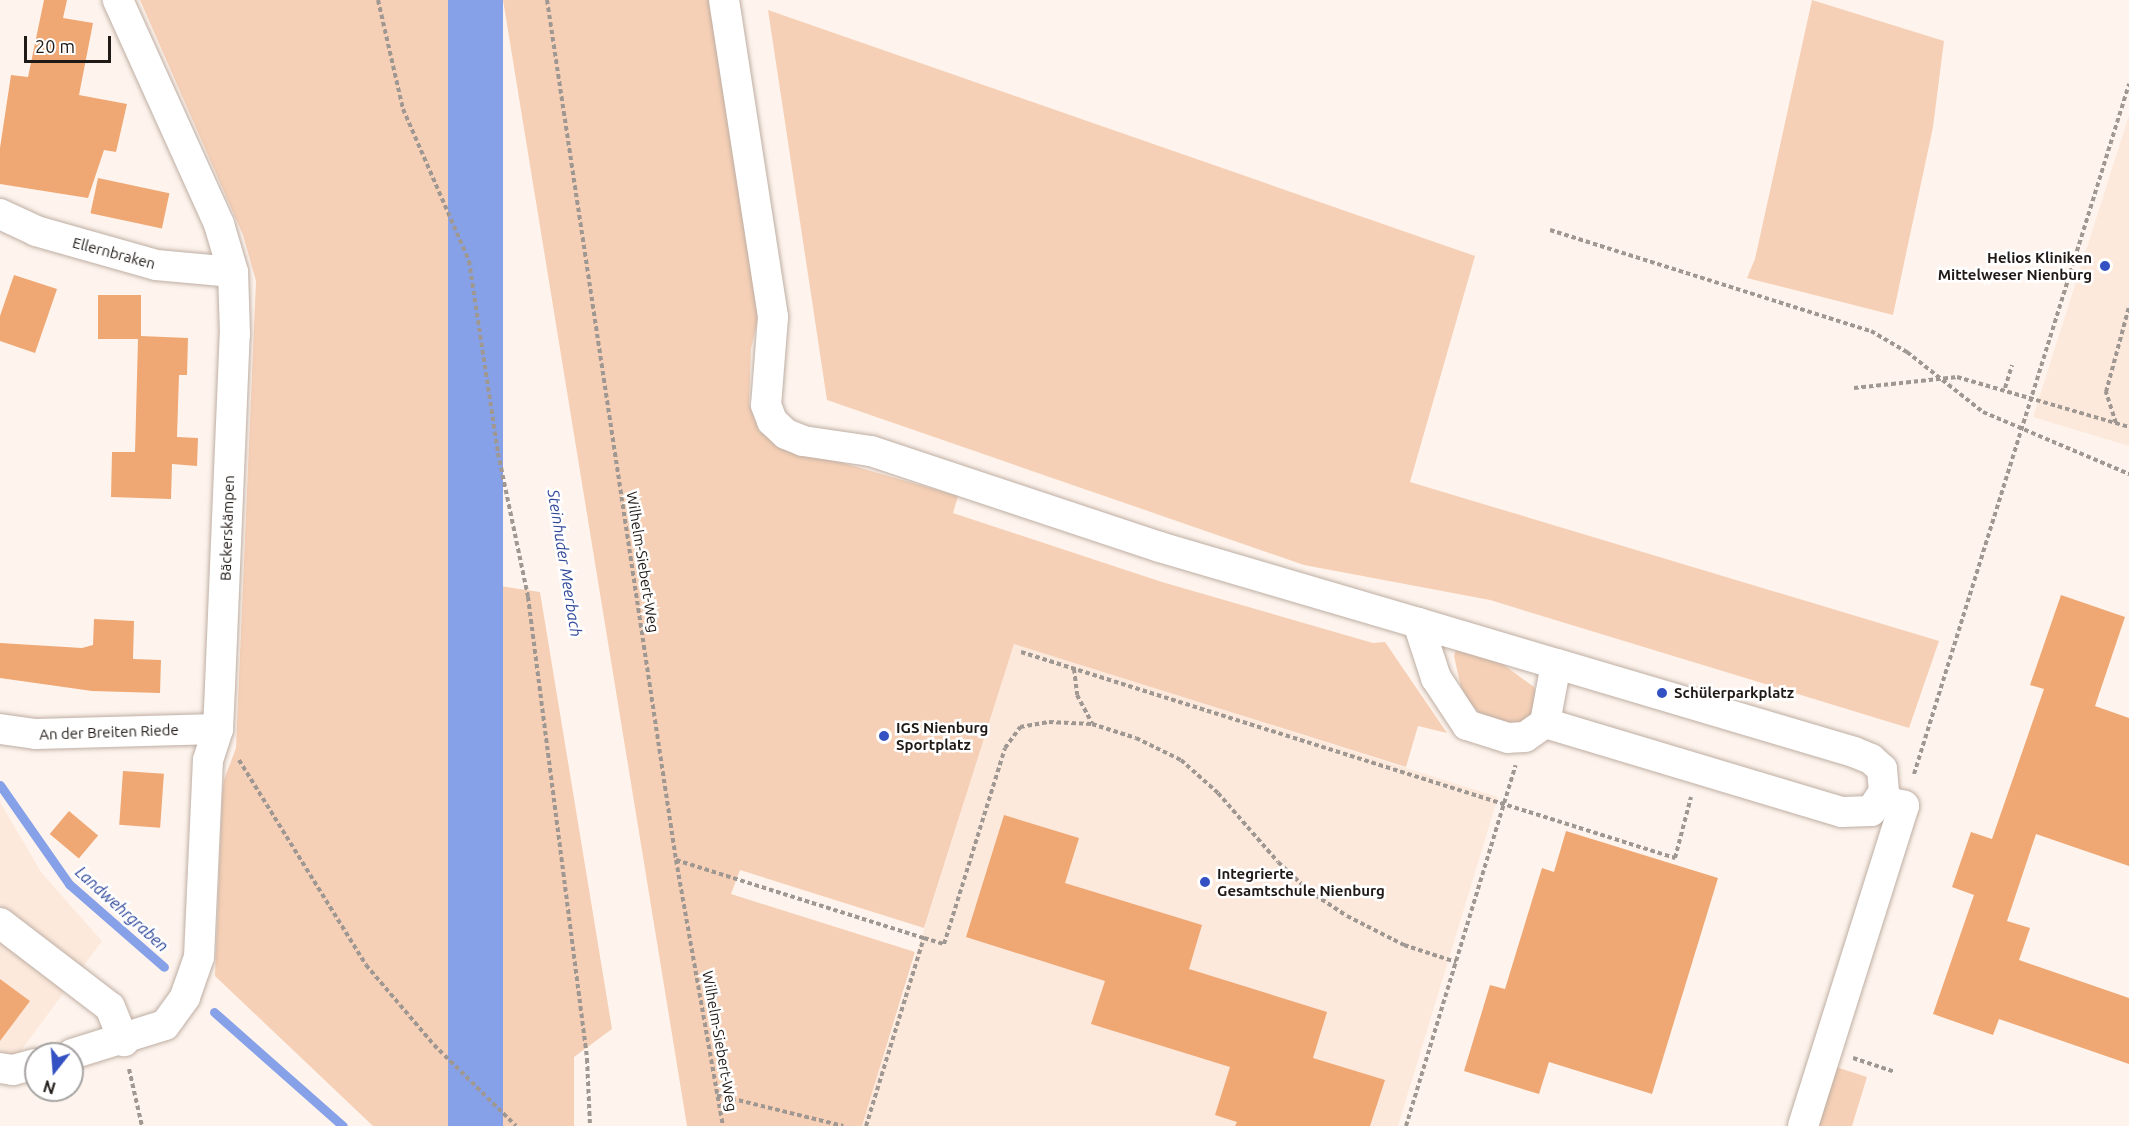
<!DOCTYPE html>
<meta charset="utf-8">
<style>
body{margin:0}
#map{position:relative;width:2129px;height:1126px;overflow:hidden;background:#fef4ed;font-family:Ubuntu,sans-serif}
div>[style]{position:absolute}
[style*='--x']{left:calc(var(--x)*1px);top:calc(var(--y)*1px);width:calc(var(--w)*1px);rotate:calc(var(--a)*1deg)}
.built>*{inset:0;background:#fce9dc}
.green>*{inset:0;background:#f6d0b6}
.water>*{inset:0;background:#87a1e8;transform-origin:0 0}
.stream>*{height:9px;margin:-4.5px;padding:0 4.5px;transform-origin:4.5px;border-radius:4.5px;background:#87a1e8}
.building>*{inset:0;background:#efa874;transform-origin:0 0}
.path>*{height:4px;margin-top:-2px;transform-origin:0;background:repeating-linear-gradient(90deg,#9f9791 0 4.5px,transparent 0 7.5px)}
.roads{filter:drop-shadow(0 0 2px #beaea3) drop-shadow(0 0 2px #beaea3)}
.minor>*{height:30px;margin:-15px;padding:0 15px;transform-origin:15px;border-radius:15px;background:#fff}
.dots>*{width:16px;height:16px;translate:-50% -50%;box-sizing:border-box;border:3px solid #fff;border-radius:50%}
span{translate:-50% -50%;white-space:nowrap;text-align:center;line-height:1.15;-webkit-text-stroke:5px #fff;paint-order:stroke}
.street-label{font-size:15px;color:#201a16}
.poi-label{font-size:15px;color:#201a16;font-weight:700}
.right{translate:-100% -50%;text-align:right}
.left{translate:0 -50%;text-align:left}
.water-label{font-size:16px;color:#2f4799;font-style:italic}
.north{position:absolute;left:24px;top:1042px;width:60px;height:60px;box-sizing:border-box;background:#fff;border:2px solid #a6a3a2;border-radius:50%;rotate:197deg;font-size:16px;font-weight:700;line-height:24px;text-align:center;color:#201a16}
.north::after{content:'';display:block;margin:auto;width:21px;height:27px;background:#3351c2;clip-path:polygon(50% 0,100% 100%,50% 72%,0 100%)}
.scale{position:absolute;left:24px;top:36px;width:87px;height:27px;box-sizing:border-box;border:3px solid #201a16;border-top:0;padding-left:8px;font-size:18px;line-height:21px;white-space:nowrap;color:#201a16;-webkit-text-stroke:4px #fff;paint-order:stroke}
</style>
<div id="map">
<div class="built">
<i style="clip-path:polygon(2129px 115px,2129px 446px,2033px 417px)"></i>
<i style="clip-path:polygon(1014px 644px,1498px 797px,1398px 1126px,862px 1126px)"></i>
<i style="clip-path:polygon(0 802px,41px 872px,102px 941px,0 1079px)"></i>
</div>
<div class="green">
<i style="clip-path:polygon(140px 0,448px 0,496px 311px,458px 361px,487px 584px,540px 592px,612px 1029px,574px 1057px,574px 1126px,373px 1126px,215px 976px,222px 797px,224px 780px,236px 748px,256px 281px,243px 235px)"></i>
<i style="clip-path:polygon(503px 0,718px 0,760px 309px,751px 349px,749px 404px,759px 431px,780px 445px,958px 496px,953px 513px,1162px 582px,1373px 643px,1385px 642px,1447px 733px,1418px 726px,1406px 767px,1014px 644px,924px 928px,740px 870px,731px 894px,915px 952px,862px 1126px,687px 1126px)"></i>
<i style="clip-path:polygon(1812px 0,1944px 41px,1933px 127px,1893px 315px,1747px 278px,1755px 259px)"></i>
<i style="clip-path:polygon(768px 10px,1475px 256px,1410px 482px,1939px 641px,1909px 728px,1490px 600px,1304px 565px,827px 400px)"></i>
<i style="clip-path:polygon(1457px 645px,1497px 660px,1534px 687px,1538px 708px,1523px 725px,1503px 726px,1485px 718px,1471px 705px,1461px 687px,1454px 656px)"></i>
<i style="clip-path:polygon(1836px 1067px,1867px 1077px,1852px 1126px,1817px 1126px)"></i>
</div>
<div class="water">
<i style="left:448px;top:0;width:55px;height:1140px"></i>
</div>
<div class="stream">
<i style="--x:0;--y:785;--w:121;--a:55.1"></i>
<i style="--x:69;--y:884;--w:126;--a:41.1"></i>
<i style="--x:214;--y:1012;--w:172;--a:41.5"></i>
</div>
<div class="building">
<i style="clip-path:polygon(44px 0,67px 0,63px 18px,93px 23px,79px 95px,127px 104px,116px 152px,104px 150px,88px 198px,0 184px,0 148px,11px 75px,28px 77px)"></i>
<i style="left:98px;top:178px;width:73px;height:36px;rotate:12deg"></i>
<i style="clip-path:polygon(14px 275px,57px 289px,35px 353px,0 341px,0 316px)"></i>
<i style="clip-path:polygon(98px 295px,141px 295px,141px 336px,188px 338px,187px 375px,179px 375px,177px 437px,198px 438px,197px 466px,172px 464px,171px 499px,111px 497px,112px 452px,135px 452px,138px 339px,98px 339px)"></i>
<i style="clip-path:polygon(2061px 595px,2125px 617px,2095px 706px,2129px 718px,2129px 866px,2036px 834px,2007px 921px,2030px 928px,2019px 960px,2129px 998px,2129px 1064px,1999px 1019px,1993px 1035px,1933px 1014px,1974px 895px,1952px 887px,1971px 832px,1992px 839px,2044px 689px,2030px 685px)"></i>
<i style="clip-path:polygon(94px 619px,134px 621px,133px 659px,161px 660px,160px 693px,92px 691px,0 678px,0 643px,82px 648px,93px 645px)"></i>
<i style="left:123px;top:771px;width:41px;height:54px;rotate:4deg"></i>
<i style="left:69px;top:811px;width:38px;height:30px;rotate:40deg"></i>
<i style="clip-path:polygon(1004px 815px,1079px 838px,1065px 883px,1202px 925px,1189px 969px,1327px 1012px,1313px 1058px,1385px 1080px,1370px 1126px,1235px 1126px,1237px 1122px,1215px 1115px,1230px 1067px,1091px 1024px,1105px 981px,966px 937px)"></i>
<i style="clip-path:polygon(1566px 831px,1718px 878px,1652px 1094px,1549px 1062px,1539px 1094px,1464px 1071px,1490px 985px,1505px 989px,1542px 868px,1554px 872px)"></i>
<i style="clip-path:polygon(0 979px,30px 1001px,0 1041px)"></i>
</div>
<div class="path">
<i style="--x:378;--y:0;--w:112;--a:77.1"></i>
<i style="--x:403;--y:109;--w:166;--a:66.5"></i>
<i style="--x:469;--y:261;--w:194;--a:81.4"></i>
<i style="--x:498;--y:453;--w:147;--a:78.2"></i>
<i style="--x:528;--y:597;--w:466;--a:82.7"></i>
<i style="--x:587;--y:1059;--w:67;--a:87.4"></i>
<i style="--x:547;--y:0;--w:870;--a:81.47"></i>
<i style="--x:676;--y:860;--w:270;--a:80"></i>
<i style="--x:1550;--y:230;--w:337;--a:17.5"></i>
<i style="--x:1871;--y:331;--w:42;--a:30.3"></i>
<i style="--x:1907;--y:352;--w:97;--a:38.3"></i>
<i style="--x:1983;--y:412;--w:159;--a:23"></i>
<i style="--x:1854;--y:388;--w:104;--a:-6.1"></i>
<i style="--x:1957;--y:377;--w:179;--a:16.2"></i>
<i style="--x:2005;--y:388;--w:24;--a:-73"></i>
<i style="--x:2116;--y:423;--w:33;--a:-108"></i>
<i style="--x:2106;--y:392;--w:88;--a:-74.9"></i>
<i style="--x:1021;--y:652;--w:686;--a:17.48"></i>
<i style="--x:1675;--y:858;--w:63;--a:-75.3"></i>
<i style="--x:1074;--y:669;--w:26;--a:83"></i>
<i style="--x:1077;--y:695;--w:32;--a:62"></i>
<i style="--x:239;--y:760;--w:241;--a:58.2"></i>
<i style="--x:366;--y:965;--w:105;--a:49.6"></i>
<i style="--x:434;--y:1045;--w:115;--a:44.6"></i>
<i style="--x:1914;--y:774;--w:723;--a:-72.69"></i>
<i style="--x:676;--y:860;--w:260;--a:17.5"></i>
<i style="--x:1853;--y:1058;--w:44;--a:18.4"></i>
<i style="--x:129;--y:1069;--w:58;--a:77.2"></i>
<i style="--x:717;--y:1095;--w:130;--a:13.8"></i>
<i style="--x:866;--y:1126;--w:197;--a:-72.9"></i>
<i style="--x:924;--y:938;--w:21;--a:17"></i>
<i style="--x:944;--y:944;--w:205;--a:-72.7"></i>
<i style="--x:1005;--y:748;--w:26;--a:-54"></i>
<i style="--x:1020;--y:727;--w:29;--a:-10"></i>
<i style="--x:1049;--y:722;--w:43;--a:2.7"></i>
<i style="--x:1092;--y:724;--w:46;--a:17.7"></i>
<i style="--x:1136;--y:738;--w:50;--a:26.1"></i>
<i style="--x:1181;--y:760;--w:50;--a:41.7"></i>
<i style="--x:1218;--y:793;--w:91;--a:49"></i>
<i style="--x:1278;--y:862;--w:42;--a:43.1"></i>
<i style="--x:1309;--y:891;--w:45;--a:33.3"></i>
<i style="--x:1347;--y:916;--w:64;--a:27"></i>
<i style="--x:1404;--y:945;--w:55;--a:18.1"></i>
<i style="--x:1406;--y:1126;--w:377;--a:-73.1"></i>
</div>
<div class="roads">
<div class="minor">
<i style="--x:724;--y:0;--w:321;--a:81.2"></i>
<i style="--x:773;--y:317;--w:88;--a:94.5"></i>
<i style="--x:766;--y:405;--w:17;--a:69"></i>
<i style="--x:772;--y:421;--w:19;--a:43"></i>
<i style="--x:786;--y:434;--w:18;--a:22"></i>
<i style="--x:803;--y:441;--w:69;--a:8.4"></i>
<i style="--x:871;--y:451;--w:305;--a:18.4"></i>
<i style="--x:1160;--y:547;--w:269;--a:16.4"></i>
<i style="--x:1418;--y:623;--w:144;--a:16.5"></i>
<i style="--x:1556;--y:664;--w:60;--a:100.6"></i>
<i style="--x:1545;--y:723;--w:24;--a:145"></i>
<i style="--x:1525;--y:737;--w:17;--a:177"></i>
<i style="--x:1508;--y:738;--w:43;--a:-162.4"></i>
<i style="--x:1467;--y:725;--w:56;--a:-123.4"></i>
<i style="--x:1436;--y:678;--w:58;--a:-108.1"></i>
<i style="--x:0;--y:214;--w:40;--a:25"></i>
<i style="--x:36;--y:231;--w:125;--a:15.8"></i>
<i style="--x:156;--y:265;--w:77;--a:5.2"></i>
<i style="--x:1545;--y:723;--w:310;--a:16.7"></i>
<i style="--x:1842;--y:812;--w:29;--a:-2"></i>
<i style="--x:1871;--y:811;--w:23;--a:-56"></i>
<i style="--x:1884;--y:792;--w:23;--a:-95"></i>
<i style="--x:1882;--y:769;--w:15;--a:-138"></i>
<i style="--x:1871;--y:759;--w:18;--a:-158"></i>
<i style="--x:1854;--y:752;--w:311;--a:-163.5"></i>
<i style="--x:0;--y:729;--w:36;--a:8"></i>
<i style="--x:36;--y:734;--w:182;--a:-1.6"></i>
<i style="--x:0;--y:923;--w:138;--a:37.4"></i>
<i style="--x:110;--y:1007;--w:37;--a:68"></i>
<i style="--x:72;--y:1054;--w:97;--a:-17.3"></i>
<i style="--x:165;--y:1025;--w:34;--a:-54"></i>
<i style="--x:185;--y:997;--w:42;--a:-70.7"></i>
<i style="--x:199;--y:957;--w:197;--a:-87.4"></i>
<i style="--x:208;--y:760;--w:33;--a:-72"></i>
<i style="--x:218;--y:729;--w:43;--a:-87.3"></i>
<i style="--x:220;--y:686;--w:352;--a:-87.6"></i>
<i style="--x:235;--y:334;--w:62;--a:-91.8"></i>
<i style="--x:233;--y:272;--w:50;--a:-106.3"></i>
<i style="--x:219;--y:224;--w:246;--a:-114.3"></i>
<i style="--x:0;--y:1068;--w:13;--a:9"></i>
<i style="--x:13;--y:1070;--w:24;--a:-15"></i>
<i style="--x:1803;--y:1126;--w:336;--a:-72.5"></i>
<i style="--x:1904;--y:806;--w:23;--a:-165"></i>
</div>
</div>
<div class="dots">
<i style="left:2105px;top:266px;background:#3351c2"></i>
<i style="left:1662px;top:693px;background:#3351c2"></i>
<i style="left:884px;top:736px;background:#3351c2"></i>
<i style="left:1205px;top:882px;background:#3351c2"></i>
</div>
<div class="street-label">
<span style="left:114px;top:253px;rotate:15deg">Ellernbraken</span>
<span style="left:227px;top:528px;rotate:-88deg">Bäckerskämpen</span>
<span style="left:643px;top:562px;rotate:81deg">Wilhelm-Siebert-Weg</span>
<span style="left:109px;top:732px;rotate:-2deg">An der Breiten Riede</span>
<span style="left:720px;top:1041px;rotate:80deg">Wilhelm-Siebert-Weg</span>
</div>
<div class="poi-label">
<span class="right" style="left:2092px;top:266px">Helios Kliniken<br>Mittelweser Nienburg</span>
<span class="left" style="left:1674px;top:693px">Schülerparkplatz</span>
<span class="left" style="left:896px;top:736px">IGS Nienburg<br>Sportplatz</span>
<span class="left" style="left:1217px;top:882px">Integrierte<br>Gesamtschule Nienburg</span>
</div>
<div class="water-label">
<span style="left:565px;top:563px;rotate:81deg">Steinhuder Meerbach</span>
<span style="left:122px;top:909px;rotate:42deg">Landwehrgraben</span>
</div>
<div class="north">N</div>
<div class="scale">20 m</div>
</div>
